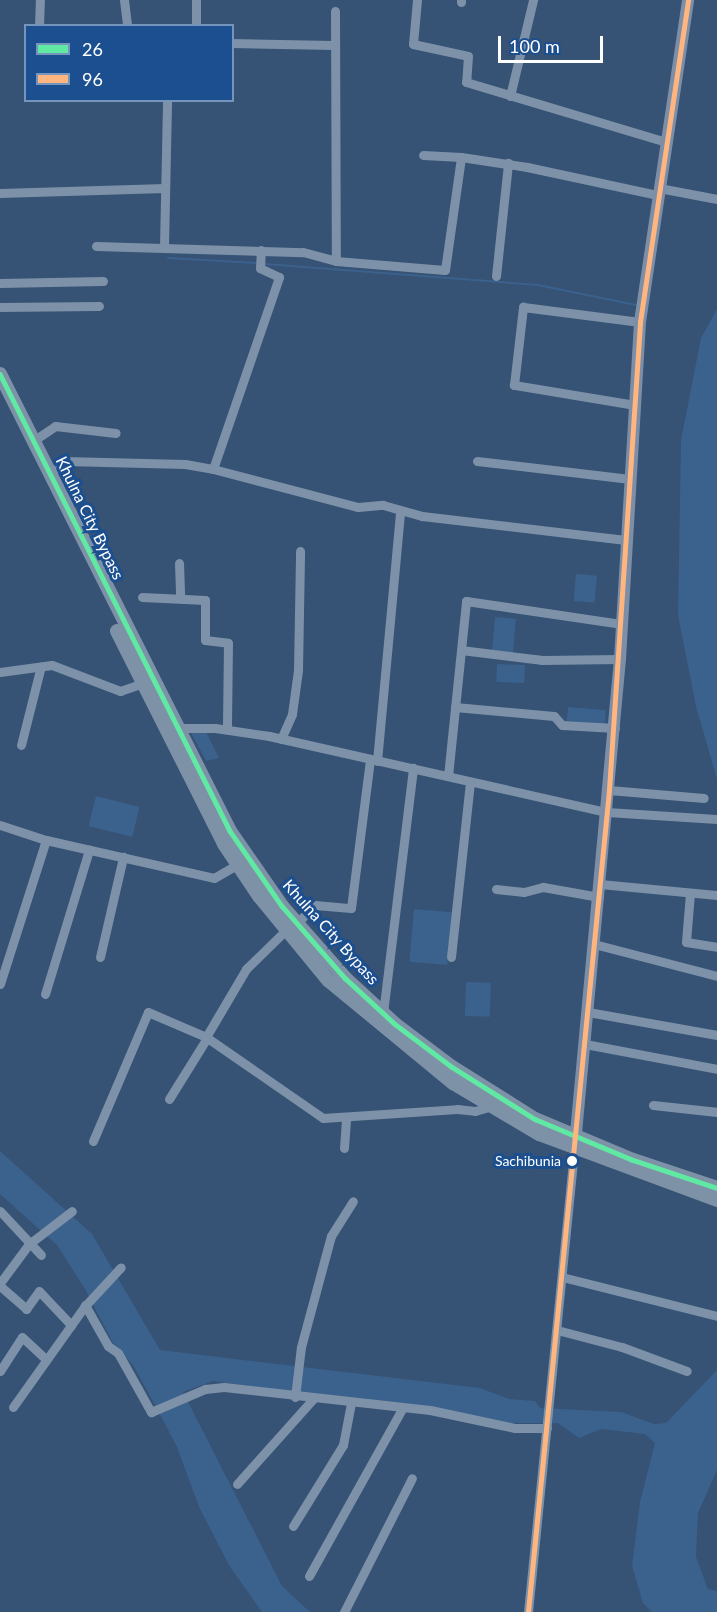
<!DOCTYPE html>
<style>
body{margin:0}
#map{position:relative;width:717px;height:1612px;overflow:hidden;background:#365274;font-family:Lato,sans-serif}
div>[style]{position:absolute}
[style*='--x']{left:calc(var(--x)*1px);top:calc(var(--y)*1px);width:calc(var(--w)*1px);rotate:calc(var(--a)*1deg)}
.water>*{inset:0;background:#3b618d;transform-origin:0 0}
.stream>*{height:2px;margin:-1px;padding:0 1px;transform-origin:1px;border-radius:1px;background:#3b618d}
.minor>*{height:9px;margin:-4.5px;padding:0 4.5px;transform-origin:4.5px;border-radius:4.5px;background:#7d92a8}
.major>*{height:12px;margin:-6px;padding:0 6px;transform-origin:6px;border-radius:6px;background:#7d8ea7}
.highway>*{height:14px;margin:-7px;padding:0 7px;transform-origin:7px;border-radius:7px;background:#7e92a7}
.bus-1>*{height:4.5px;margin:-2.25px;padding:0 2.25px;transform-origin:2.25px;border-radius:2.25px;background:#60e9a3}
.bus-2>*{height:4.5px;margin:-2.25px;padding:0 2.25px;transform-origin:2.25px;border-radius:2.25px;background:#ffb580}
.dots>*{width:16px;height:16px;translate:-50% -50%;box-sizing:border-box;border:3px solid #1b4f8f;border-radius:50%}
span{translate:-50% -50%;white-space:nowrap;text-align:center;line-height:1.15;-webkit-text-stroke:6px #1b4f8f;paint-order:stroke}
.bus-label{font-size:14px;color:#fff}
.right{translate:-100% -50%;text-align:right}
.street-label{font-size:16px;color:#fff}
.legend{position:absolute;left:24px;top:24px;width:210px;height:78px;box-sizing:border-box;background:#1b4f8f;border:2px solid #7695bc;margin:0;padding:8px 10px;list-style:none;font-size:18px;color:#fff}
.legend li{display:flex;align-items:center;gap:12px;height:30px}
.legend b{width:30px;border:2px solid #7695bc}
.scale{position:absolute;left:498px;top:36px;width:105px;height:27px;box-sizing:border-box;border:3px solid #fff;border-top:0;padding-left:8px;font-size:18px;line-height:21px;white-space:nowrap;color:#fff;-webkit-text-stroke:4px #1b4f8f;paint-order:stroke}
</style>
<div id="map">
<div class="water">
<i style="clip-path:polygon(717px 309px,717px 779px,696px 707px,678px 615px,681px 440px,701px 338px)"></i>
<i style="left:576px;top:574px;width:21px;height:27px;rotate:5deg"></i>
<i style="left:495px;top:617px;width:21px;height:36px;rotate:5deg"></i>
<i style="left:497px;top:664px;width:28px;height:18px;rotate:2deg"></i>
<i style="left:568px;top:707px;width:38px;height:14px;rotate:5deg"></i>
<i style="clip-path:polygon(205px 730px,219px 758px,206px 761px,190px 731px)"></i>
<i style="left:96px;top:796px;width:45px;height:31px;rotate:14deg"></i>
<i style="left:414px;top:909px;width:38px;height:53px;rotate:5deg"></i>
<i style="left:466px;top:982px;width:25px;height:34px;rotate:2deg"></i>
<i style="clip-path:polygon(0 1151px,92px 1234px,160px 1350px,480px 1388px,509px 1399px,535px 1401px,540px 1408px,621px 1412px,654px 1424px,666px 1423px,717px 1370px,717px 1470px,698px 1513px,696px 1557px,708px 1589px,717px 1591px,717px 1612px,652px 1612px,643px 1603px,632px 1566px,640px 1502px,655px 1443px,645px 1434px,601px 1429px,579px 1438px,558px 1423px,509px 1423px,213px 1381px,183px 1392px,282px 1586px,310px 1612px,262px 1612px,230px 1567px,199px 1507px,177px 1447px,156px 1407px,133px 1365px,113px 1343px,85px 1289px,57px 1245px,0 1194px)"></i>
</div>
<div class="stream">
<i style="--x:168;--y:258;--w:88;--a:3.3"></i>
<i style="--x:265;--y:264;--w:274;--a:4.4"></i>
<i style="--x:538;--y:285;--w:100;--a:11.5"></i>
</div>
<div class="minor">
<i style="--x:124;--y:0;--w:26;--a:83"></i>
<i style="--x:417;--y:0;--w:44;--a:95.2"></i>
<i style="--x:413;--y:44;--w:56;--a:12.3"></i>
<i style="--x:468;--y:56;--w:26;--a:94"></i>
<i style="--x:466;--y:82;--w:209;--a:16.7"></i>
<i style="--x:461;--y:2;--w:2;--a:-90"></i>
<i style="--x:335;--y:11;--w:250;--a:89.8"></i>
<i style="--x:39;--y:26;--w:26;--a:-88"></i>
<i style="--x:196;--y:26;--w:26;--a:-90"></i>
<i style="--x:232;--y:43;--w:101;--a:1.1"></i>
<i style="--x:510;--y:96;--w:99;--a:-76.5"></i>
<i style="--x:461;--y:157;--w:67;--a:8.6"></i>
<i style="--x:527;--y:167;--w:134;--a:12.1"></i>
<i style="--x:659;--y:188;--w:59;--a:10.7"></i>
<i style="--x:0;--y:193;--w:165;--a:-1.7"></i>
<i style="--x:96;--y:246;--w:207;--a:1.7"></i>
<i style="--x:303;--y:252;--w:34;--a:15"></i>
<i style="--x:336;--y:261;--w:109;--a:4.7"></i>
<i style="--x:445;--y:270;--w:114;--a:-81.9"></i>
<i style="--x:461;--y:157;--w:38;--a:-177"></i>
<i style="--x:164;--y:247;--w:147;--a:-88.8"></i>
<i style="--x:496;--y:276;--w:114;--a:-83.9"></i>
<i style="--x:0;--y:283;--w:103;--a:-1.1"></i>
<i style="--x:0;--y:307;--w:99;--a:-0.6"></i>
<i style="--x:635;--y:405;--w:123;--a:-170.6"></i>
<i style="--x:514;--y:385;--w:79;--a:-83.4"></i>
<i style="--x:523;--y:307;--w:118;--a:7.3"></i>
<i style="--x:33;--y:441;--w:27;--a:-34"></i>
<i style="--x:55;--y:426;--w:61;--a:6.5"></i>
<i style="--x:477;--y:461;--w:154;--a:6.7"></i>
<i style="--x:213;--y:469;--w:150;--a:14.7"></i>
<i style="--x:358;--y:507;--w:25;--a:-5"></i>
<i style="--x:383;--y:505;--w:41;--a:15.8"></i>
<i style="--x:422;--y:516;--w:205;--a:6.7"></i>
<i style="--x:50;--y:474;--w:19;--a:-43"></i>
<i style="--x:64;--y:461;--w:121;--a:1.4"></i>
<i style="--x:185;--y:464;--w:28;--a:10"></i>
<i style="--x:213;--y:469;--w:203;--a:-71"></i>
<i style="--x:279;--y:277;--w:21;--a:-155"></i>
<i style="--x:260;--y:268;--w:18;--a:-87"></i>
<i style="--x:179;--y:563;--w:35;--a:88"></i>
<i style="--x:142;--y:597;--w:63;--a:2.7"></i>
<i style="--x:205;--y:600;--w:40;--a:90"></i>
<i style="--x:205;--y:640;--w:23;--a:7"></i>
<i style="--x:228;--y:643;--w:86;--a:90.7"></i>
<i style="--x:461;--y:650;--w:82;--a:7"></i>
<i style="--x:542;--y:660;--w:78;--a:-0.7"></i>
<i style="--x:0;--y:672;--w:52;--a:-7.7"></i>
<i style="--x:52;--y:665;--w:73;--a:20.9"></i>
<i style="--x:120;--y:691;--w:24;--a:-19"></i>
<i style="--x:455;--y:707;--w:99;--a:5.2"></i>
<i style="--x:554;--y:716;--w:12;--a:48"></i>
<i style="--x:562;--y:725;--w:53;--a:3.2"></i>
<i style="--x:176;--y:728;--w:39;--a:0"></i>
<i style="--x:215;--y:728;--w:55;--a:8.4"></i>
<i style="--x:269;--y:736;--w:346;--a:12.7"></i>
<i style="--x:607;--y:812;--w:110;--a:3.6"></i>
<i style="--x:281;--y:739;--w:27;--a:-66"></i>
<i style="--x:292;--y:714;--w:44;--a:-82.2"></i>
<i style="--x:298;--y:670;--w:119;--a:-89"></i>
<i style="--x:21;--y:745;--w:81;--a:-75.8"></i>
<i style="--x:377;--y:761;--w:251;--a:-84.7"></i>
<i style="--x:448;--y:776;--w:176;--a:-84.1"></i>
<i style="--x:466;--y:601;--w:158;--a:8.4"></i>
<i style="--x:609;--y:790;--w:95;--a:4.8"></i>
<i style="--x:0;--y:825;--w:48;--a:18.1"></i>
<i style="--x:600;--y:884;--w:118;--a:5.4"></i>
<i style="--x:496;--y:889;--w:28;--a:6"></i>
<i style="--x:524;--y:892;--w:20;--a:-15"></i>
<i style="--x:543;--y:887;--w:57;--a:10.1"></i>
<i style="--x:690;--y:893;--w:49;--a:94.7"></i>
<i style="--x:686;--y:942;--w:31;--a:9"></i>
<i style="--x:297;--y:923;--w:25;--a:-45"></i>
<i style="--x:315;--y:905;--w:36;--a:5"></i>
<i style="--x:351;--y:908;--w:149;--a:-82.7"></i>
<i style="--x:594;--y:944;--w:127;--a:14.6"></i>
<i style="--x:100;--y:957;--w:103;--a:-77"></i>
<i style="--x:451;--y:957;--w:176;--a:-83.8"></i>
<i style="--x:0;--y:984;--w:151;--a:-72.3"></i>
<i style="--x:46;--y:840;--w:172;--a:12.7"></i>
<i style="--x:214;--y:878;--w:28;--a:-30"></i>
<i style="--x:45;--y:994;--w:151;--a:-73"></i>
<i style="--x:588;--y:1012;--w:131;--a:10.1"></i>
<i style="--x:383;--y:1013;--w:247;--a:-83"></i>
<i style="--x:206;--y:1037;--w:142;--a:34.7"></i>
<i style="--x:323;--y:1118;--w:134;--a:-3.8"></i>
<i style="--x:457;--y:1109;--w:18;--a:6"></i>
<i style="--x:475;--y:1111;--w:19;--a:-16"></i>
<i style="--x:585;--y:1044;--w:134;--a:10.7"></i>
<i style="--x:169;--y:1099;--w:72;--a:-58.1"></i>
<i style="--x:653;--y:1105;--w:64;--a:6.2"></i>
<i style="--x:93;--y:1141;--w:140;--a:-66.9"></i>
<i style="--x:148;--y:1012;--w:63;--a:23.3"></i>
<i style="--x:206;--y:1037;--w:79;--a:-59.5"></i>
<i style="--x:246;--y:969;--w:56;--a:-44.3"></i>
<i style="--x:344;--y:1148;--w:30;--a:-86"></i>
<i style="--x:0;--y:1211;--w:60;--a:47"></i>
<i style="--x:562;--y:1277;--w:160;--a:14.1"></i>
<i style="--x:0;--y:1283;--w:49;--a:-53.4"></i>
<i style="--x:29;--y:1244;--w:54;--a:-37.5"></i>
<i style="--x:0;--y:1286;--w:35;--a:41"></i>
<i style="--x:26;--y:1309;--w:22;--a:-54"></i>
<i style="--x:39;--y:1291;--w:47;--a:46.7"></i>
<i style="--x:85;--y:1305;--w:47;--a:60.7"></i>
<i style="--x:108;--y:1346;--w:12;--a:35"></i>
<i style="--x:118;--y:1353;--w:68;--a:60.8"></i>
<i style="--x:151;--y:1412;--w:59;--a:-23.1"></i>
<i style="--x:205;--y:1389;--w:19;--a:-6"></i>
<i style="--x:224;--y:1387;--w:207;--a:6.4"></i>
<i style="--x:430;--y:1410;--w:87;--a:12"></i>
<i style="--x:515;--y:1428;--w:32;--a:0"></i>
<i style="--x:557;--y:1330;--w:67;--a:14.7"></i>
<i style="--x:622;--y:1347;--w:69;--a:20.3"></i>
<i style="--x:0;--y:1371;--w:40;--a:-57.1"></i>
<i style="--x:22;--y:1337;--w:33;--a:43"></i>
<i style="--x:295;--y:1397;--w:50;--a:-83.2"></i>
<i style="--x:301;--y:1347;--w:115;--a:-74.9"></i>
<i style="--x:331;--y:1236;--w:41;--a:-57.8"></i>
<i style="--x:13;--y:1407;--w:123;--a:-54.6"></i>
<i style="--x:84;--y:1307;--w:54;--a:-47.2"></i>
<i style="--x:237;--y:1484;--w:114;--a:-48.2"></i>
<i style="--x:293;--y:1526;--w:95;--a:-58.3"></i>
<i style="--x:343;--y:1445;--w:43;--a:-79.2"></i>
<i style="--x:309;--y:1576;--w:193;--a:-60.9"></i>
<i style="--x:344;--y:1612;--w:150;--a:-63.1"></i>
<i style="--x:528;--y:1612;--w:465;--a:-84.3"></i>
</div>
<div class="major">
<i style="--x:575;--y:1144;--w:487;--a:-84.7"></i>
<i style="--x:620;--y:659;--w:338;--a:-86.6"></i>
<i style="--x:640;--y:322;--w:326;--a:-81.5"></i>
</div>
<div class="highway">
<i style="--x:0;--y:374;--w:512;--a:63.28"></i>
<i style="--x:230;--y:831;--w:91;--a:55.3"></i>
<i style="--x:282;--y:906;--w:96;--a:48.8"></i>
<i style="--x:345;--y:978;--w:68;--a:42.6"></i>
<i style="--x:395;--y:1024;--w:71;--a:37"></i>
<i style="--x:452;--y:1067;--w:98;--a:32.1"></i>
<i style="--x:535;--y:1119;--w:106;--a:22.7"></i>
<i style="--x:633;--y:1160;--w:89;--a:18.4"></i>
<i style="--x:117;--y:631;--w:238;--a:63.3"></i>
<i style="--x:224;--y:844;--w:63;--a:56.1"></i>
<i style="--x:259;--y:896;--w:109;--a:50.6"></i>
<i style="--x:328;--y:980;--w:162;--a:39.5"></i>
<i style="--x:453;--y:1083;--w:100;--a:30.7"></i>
<i style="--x:539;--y:1134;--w:190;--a:20.3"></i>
</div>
<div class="bus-1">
<i style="--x:0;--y:374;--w:512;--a:63.28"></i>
<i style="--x:230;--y:831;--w:91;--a:55.3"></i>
<i style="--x:282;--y:906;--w:96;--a:48.8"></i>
<i style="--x:345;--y:978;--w:68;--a:42.6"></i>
<i style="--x:395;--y:1024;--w:71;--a:37"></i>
<i style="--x:452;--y:1067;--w:98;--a:32.1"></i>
<i style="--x:535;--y:1119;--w:106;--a:22.7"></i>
<i style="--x:633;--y:1160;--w:89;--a:18.4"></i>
</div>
<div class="bus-2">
<i style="--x:528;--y:1612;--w:826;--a:-84.37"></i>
<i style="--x:609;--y:790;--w:469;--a:-86.2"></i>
<i style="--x:640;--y:322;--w:326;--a:-81.5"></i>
</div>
<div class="dots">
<i style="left:572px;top:1161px;background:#fff"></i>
</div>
<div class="bus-label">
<span class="right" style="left:561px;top:1161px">Sachibunia</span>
</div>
<div class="street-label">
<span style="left:90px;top:518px;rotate:64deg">Khulna City Bypass</span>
<span style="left:331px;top:932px;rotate:48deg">Khulna City Bypass</span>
</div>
<ul class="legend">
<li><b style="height:8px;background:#60e9a3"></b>26</li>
<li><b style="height:8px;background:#ffb580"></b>96</li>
</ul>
<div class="scale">100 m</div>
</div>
